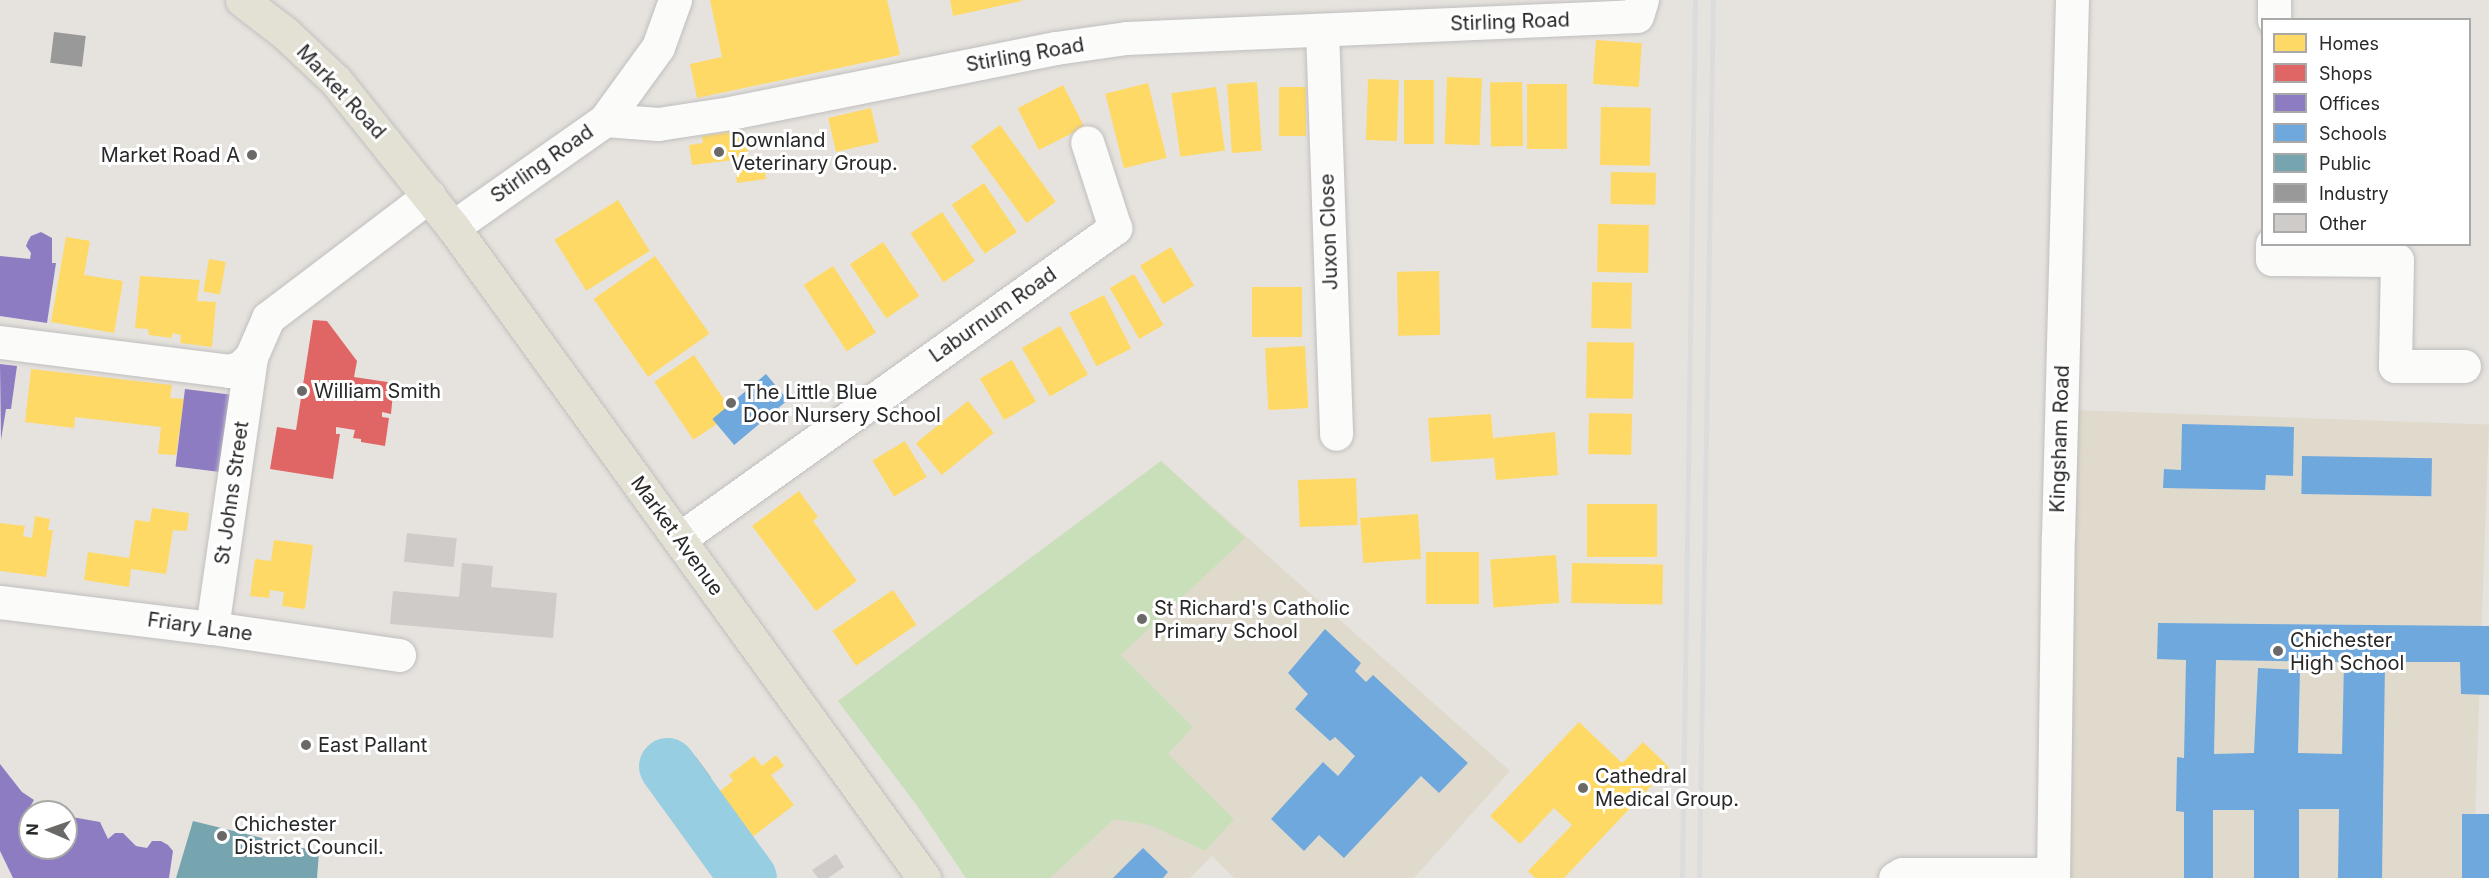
<!DOCTYPE html>
<style>
body{margin:0}
#map{position:relative;width:2489px;height:878px;overflow:hidden;background:#e6e3de;font-family:Inter,sans-serif}
div>[style]{position:absolute}
[style*='--x']{left:calc(var(--x)*1px);top:calc(var(--y)*1px);width:calc(var(--w)*1px);rotate:calc(var(--a)*1deg)}
.education>*{inset:0;background:#e0dacd;transform-origin:0 0}
.green>*{inset:0;background:#c9dfba}
.homes>*{inset:0;background:#ffd966;transform-origin:0 0}
.shops>*{inset:0;background:#e06666}
.offices>*{inset:0;background:#8e7cc3;transform-origin:0 0}
.schools>*{inset:0;background:#6fa8dc;transform-origin:0 0}
.public>*{inset:0;background:#76a5af}
.industry>*{inset:0;background:#999;transform-origin:0 0}
.river>*{height:57px;margin:-28.5px;padding:0 28.5px;transform-origin:28.5px;border-radius:28.5px;background:#98cee2}
.building>*{inset:0;background:#cecbc8;transform-origin:0 0}
.roads{filter:drop-shadow(0 0 2px #c0bfbf) drop-shadow(0 0 2px #c0bfbf)}
.minor>*{height:33px;margin:-16.5px;padding:0 16.5px;transform-origin:16.5px;border-radius:16.5px;background:#fbfbfa}
.major>*{height:33px;margin:-16.5px;padding:0 16.5px;transform-origin:16.5px;border-radius:16.5px;background:#e3e0d4}
.rail>*{height:4.5px;margin:-2.25px;padding:0 2.25px;transform-origin:2.25px;border-radius:2.25px;background:#dddcdd}
.dots>*{width:16px;height:16px;translate:-50% -50%;box-sizing:border-box;border:3px solid #fff;border-radius:50%}
span{translate:-50% -50%;white-space:nowrap;text-align:center;line-height:1.15;-webkit-text-stroke:6px #fff;paint-order:stroke}
.street-label{font-size:20px;color:#282828}
.poi-label{font-size:20px;color:#282828}
.left{translate:0 -50%;text-align:left}
.right{translate:-100% -50%;text-align:right}
.legend{position:absolute;left:2261px;top:18px;width:210px;height:228px;box-sizing:border-box;background:#fff;border:2px solid #a9a9a9;margin:0;padding:8px 10px;list-style:none;font-size:18px;color:#282828}
.legend li{display:flex;align-items:center;gap:12px;height:30px}
.legend b{width:30px;border:2px solid #a9a9a9}
.north{position:absolute;left:18px;top:800px;width:60px;height:60px;box-sizing:border-box;background:#fff;border:2px solid #a9a9a9;border-radius:50%;rotate:272deg;font-size:16px;font-weight:700;line-height:24px;text-align:center;color:#282828}
.north::after{content:'';display:block;margin:auto;width:21px;height:27px;background:#6a6968;clip-path:polygon(50% 0,100% 100%,50% 72%,0 100%)}
</style>
<div id="map">
<div class="education">
<i style="left:2074px;top:410px;width:415px;height:468px;rotate:2deg"></i>
<i style="clip-path:polygon(1161px 461px,1510px 771px,1414px 878px,1234px 878px,1212px 856px,1190px 878px,966px 878px,918px 807px,838px 701px)"></i>
</div>
<div class="green">
<i style="clip-path:polygon(1161px 461px,1245px 538px,1121px 655px,1193px 727px,1168px 754px,1234px 819px,1205px 851px,1150px 825px,1114px 819px,1050px 878px,966px 878px,918px 807px,838px 701px)"></i>
</div>
<div class="homes">
<i style="clip-path:polygon(710px 0,887px 0,900px 55px,697px 98px,690px 64px,722px 57px)"></i>
<i style="clip-path:polygon(950px 0,1022px 0,1022px 1px,953px 16px)"></i>
<i style="left:1596px;top:40px;width:46px;height:44px;rotate:4deg"></i>
<i style="left:1447px;top:77px;width:35px;height:67px;rotate:2deg"></i>
<i style="left:1368px;top:79px;width:31px;height:61px;rotate:2deg"></i>
<i style="left:1404px;top:80px;width:30px;height:64px"></i>
<i style="left:1257px;top:82px;width:69px;height:30px;rotate:86deg"></i>
<i style="left:1522px;top:82px;width:64px;height:32px;rotate:89deg"></i>
<i style="left:1148px;top:83px;width:77px;height:44px;rotate:76deg"></i>
<i style="left:1527px;top:84px;width:40px;height:65px"></i>
<i style="left:1063px;top:85px;width:47px;height:51px;rotate:63deg"></i>
<i style="left:1216px;top:87px;width:64px;height:45px;rotate:82deg"></i>
<i style="left:1279px;top:87px;width:27px;height:49px"></i>
<i style="left:1601px;top:107px;width:50px;height:58px;rotate:1deg"></i>
<i style="left:871px;top:108px;width:35px;height:44px;rotate:77deg"></i>
<i style="left:1000px;top:125px;width:95px;height:36px;rotate:54deg"></i>
<i style="clip-path:polygon(744px 130px,749px 161px,763px 160px,766px 179px,737px 183px,734px 160px,692px 165px,689px 145px,703px 143px,702px 136px)"></i>
<i style="left:1611px;top:172px;width:45px;height:32px;rotate:1deg"></i>
<i style="left:984px;top:183px;width:59px;height:39px;rotate:56deg"></i>
<i style="left:618px;top:200px;width:60px;height:75px;rotate:58deg"></i>
<i style="left:942px;top:212px;width:59px;height:38px;rotate:56deg"></i>
<i style="left:1598px;top:224px;width:51px;height:48px;rotate:1deg"></i>
<i style="clip-path:polygon(66px 237px,90px 241px,84px 275px,123px 281px,114px 333px,51px 322px)"></i>
<i style="left:883px;top:242px;width:65px;height:40px;rotate:56deg"></i>
<i style="left:1171px;top:247px;width:45px;height:36px;rotate:59deg"></i>
<i style="left:655px;top:256px;width:95px;height:75px;rotate:55deg"></i>
<i style="left:209px;top:259px;width:17px;height:33px;rotate:10deg"></i>
<i style="left:833px;top:266px;width:79px;height:35px;rotate:57deg"></i>
<i style="left:1439px;top:271px;width:64px;height:42px;rotate:89deg"></i>
<i style="left:1134px;top:274px;width:59px;height:28px;rotate:60deg"></i>
<i style="clip-path:polygon(140px 276px,200px 280px,197px 301px,216px 302px,212px 347px,180px 343px,181px 335px,172px 333px,172px 338px,149px 335px,148px 329px,135px 328px)"></i>
<i style="left:1592px;top:282px;width:40px;height:46px;rotate:1deg"></i>
<i style="left:1252px;top:287px;width:50px;height:50px"></i>
<i style="left:1104px;top:295px;width:60px;height:39px;rotate:63deg"></i>
<i style="left:1060px;top:326px;width:56px;height:44px;rotate:60deg"></i>
<i style="left:1587px;top:342px;width:47px;height:56px;rotate:1deg"></i>
<i style="left:1305px;top:346px;width:62px;height:40px;rotate:87deg"></i>
<i style="left:694px;top:355px;width:70px;height:48px;rotate:56deg"></i>
<i style="left:1012px;top:360px;width:48px;height:37px;rotate:60deg"></i>
<i style="clip-path:polygon(31px 369px,172px 385px,170px 398px,184px 399px,176px 455px,158px 454px,161px 427px,75px 417px,74px 428px,25px 422px)"></i>
<i style="left:968px;top:401px;width:41px;height:67px;rotate:51deg"></i>
<i style="left:1589px;top:413px;width:43px;height:41px;rotate:1deg"></i>
<i style="clip-path:polygon(1491px 414px,1493px 438px,1555px 432px,1558px 475px,1496px 480px,1494px 458px,1431px 462px,1428px 418px)"></i>
<i style="left:905px;top:441px;width:42px;height:38px;rotate:59deg"></i>
<i style="left:1356px;top:478px;width:47px;height:58px;rotate:88deg"></i>
<i style="clip-path:polygon(799px 491px,818px 517px,813px 521px,857px 581px,816px 611px,752px 526px)"></i>
<i style="left:1587px;top:504px;width:70px;height:53px"></i>
<i style="clip-path:polygon(152px 508px,189px 513px,187px 531px,173px 530px,166px 574px,131px 569px,129px 587px,84px 580px,88px 552px,129px 558px,135px 520px,150px 522px)"></i>
<i style="left:1418px;top:514px;width:45px;height:58px;rotate:86deg"></i>
<i style="clip-path:polygon(35px 516px,50px 519px,48px 530px,53px 530px,46px 577px,0 571px,0 523px,25px 526px,23px 536px,32px 538px)"></i>
<i style="clip-path:polygon(274px 540px,313px 545px,305px 609px,282px 606px,284px 592px,270px 590px,269px 598px,250px 596px,255px 559px,271px 561px)"></i>
<i style="left:1479px;top:552px;width:52px;height:53px;rotate:90deg"></i>
<i style="left:1556px;top:555px;width:48px;height:66px;rotate:86deg"></i>
<i style="left:1572px;top:563px;width:91px;height:40px;rotate:1deg"></i>
<i style="left:893px;top:590px;width:42px;height:73px;rotate:56deg"></i>
<i style="clip-path:polygon(1579px 722px,1622px 763px,1643px 742px,1669px 767px,1564px 878px,1535px 878px,1528px 871px,1572px 825px,1554px 808px,1520px 844px,1490px 816px)"></i>
<i style="clip-path:polygon(776px 755px,784px 766px,771px 775px,794px 805px,743px 844px,734px 832px,725px 839px,709px 817px,724px 805px,716px 794px,733px 781px,729px 775px,754px 756px,762px 766px)"></i>
</div>
<div class="shops">
<i style="clip-path:polygon(313px 320px,327px 321px,357px 361px,354px 377px,394px 383px,391px 414px,382px 412px,382px 417px,389px 418px,385px 446px,361px 442px,361px 439px,353px 438px,355px 430px,336px 427px,336px 434px,340px 434px,333px 479px,270px 469px,277px 427px,296px 430px)"></i>
</div>
<div class="offices">
<i style="clip-path:polygon(41px 232px,52px 238px,52px 263px,56px 263px,47px 323px,0 316px,0 256px,30px 259px,31px 253px,26px 246px,28px 241px,31px 236px)"></i>
<i style="clip-path:polygon(0 364px,17px 366px,11px 409px,6px 409px,1px 440px)"></i>
<i style="left:185px;top:389px;width:49px;height:78px;rotate:7deg"></i>
<i style="clip-path:polygon(0 764px,22px 792px,34px 800px,23px 819px,30px 824px,30px 848px,66px 848px,66px 824px,69px 825px,72px 817px,100px 822px,108px 839px,115px 833px,123px 833px,136px 846px,147px 848px,152px 841px,161px 841px,168px 845px,173px 851px,169px 878px,13px 878px,0 851px)"></i>
</div>
<div class="schools">
<i style="left:766px;top:374px;width:34px;height:70px;rotate:50deg"></i>
<i style="clip-path:polygon(2182px 424px,2294px 427px,2293px 476px,2266px 475px,2265px 490px,2163px 488px,2164px 469px,2181px 470px)"></i>
<i style="left:2302px;top:456px;width:130px;height:38px;rotate:1deg"></i>
<i style="clip-path:polygon(evenodd,2158px 623px,2489px 626px,2489px 695px,2461px 694px,2460px 662px,2385px 662px,2382px 878px,2338px 878px,2339px 809px,2299px 809px,2299px 878px,2254px 878px,2254px 810px,2213px 810px,2213px 878px,2184px 878px,2184px 812px,2176px 811px,2177px 757px,2184px 758px,2186px 660px,2157px 659px,2158px 623px,2216px 660px,2344px 662px,2342px 754px,2298px 753px,2300px 670px,2258px 668px,2254px 753px,2214px 754px,2216px 660px)"></i>
<i style="clip-path:polygon(1325px 629px,1361px 663px,1355px 671px,1366px 682px,1373px 675px,1468px 763px,1439px 793px,1421px 776px,1344px 858px,1319px 835px,1304px 851px,1271px 819px,1323px 762px,1338px 776px,1355px 756px,1335px 737px,1330px 741px,1295px 709px,1308px 694px,1288px 673px)"></i>
<i style="left:2462px;top:814px;width:27px;height:64px"></i>
<i style="clip-path:polygon(1143px 848px,1168px 872px,1163px 878px,1113px 878px)"></i>
</div>
<div class="public">
<i style="clip-path:polygon(193px 821px,319px 852px,317px 878px,176px 878px)"></i>
</div>
<div class="industry">
<i style="left:54px;top:32px;width:32px;height:31px;rotate:7deg"></i>
<i style="left:696px;top:757px;width:26px;height:25px;rotate:54deg"></i>
</div>
<div class="river">
<i style="--x:667;--y:766;--w:138;--a:54.1"></i>
</div>
<div class="building">
<i style="left:407px;top:533px;width:50px;height:29px;rotate:6deg"></i>
<i style="clip-path:polygon(462px 563px,493px 566px,491px 587px,557px 593px,553px 638px,390px 624px,393px 591px,459px 597px)"></i>
<i style="clip-path:polygon(836px 854px,844px 867px,828px 878px,818px 878px,812px 870px)"></i>
</div>
<div class="roads">
<div class="minor">
<i style="--x:2274;--y:20;--w:20;--a:-90"></i>
<i style="--x:1322;--y:30;--w:404;--a:88"></i>
<i style="--x:605;--y:120;--w:53;--a:4.3"></i>
<i style="--x:658;--y:124;--w:73;--a:-8.7"></i>
<i style="--x:730;--y:113;--w:332;--a:-11.3"></i>
<i style="--x:1056;--y:48;--w:71;--a:-8.1"></i>
<i style="--x:1126;--y:38;--w:511;--a:-2.47"></i>
<i style="--x:1637;--y:16;--w:17;--a:-73"></i>
<i style="--x:453;--y:227;--w:186;--a:-35.1"></i>
<i style="--x:605;--y:120;--w:90;--a:-54"></i>
<i style="--x:658;--y:47;--w:50;--a:-70.1"></i>
<i style="--x:2272;--y:244;--w:15;--a:90"></i>
<i style="--x:2272;--y:259;--w:125;--a:0.5"></i>
<i style="--x:2397;--y:260;--w:106;--a:91.1"></i>
<i style="--x:2395;--y:366;--w:69;--a:0"></i>
<i style="--x:0;--y:342;--w:231;--a:7.2"></i>
<i style="--x:229;--y:371;--w:13;--a:-18"></i>
<i style="--x:241;--y:367;--w:14;--a:-45"></i>
<i style="--x:679;--y:539;--w:536;--a:-35.5"></i>
<i style="--x:1115;--y:228;--w:90;--a:-108"></i>
<i style="--x:0;--y:602;--w:214;--a:7"></i>
<i style="--x:212;--y:628;--w:189;--a:8.2"></i>
<i style="--x:212;--y:628;--w:274;--a:-81.8"></i>
<i style="--x:251;--y:357;--w:43;--a:-66.4"></i>
<i style="--x:268;--y:318;--w:202;--a:-37.2"></i>
<i style="--x:1895;--y:878;--w:8;--a:-30"></i>
<i style="--x:1902;--y:874;--w:151;--a:0"></i>
<i style="--x:2053;--y:878;--w:341;--a:-89.2"></i>
<i style="--x:2058;--y:537;--w:537;--a:-88.51"></i>
</div>
<div class="major">
<i style="--x:242;--y:0;--w:54;--a:37.5"></i>
<i style="--x:285;--y:33;--w:70;--a:43.3"></i>
<i style="--x:336;--y:81;--w:187;--a:51.3"></i>
<i style="--x:453;--y:227;--w:804;--a:54.11"></i>
</div>
</div>
<div class="rail">
<i style="--x:1682;--y:878;--w:878;--a:-89.15"></i>
<i style="--x:1699;--y:878;--w:878;--a:-89.09"></i>
</div>
<div class="dots">
<i style="left:719px;top:152px;background:#6a6968"></i>
<i style="left:252px;top:155px;background:#6a6968"></i>
<i style="left:302px;top:391px;background:#6a6968"></i>
<i style="left:731px;top:403px;background:#6a6968"></i>
<i style="left:1142px;top:619px;background:#6a6968"></i>
<i style="left:2278px;top:651px;background:#6a6968"></i>
<i style="left:306px;top:745px;background:#6a6968"></i>
<i style="left:1583px;top:788px;background:#6a6968"></i>
<i style="left:222px;top:836px;background:#6a6968"></i>
</div>
<div class="street-label">
<span style="left:1510px;top:22px;rotate:-2deg">Stirling Road</span>
<span style="left:1025px;top:55px;rotate:-10deg">Stirling Road</span>
<span style="left:341px;top:92px;rotate:47deg">Market Road</span>
<span style="left:542px;top:164px;rotate:-35deg">Stirling Road</span>
<span style="left:1329px;top:232px;rotate:-92deg">Juxon Close</span>
<span style="left:993px;top:315px;rotate:-35deg">Laburnum Road</span>
<span style="left:2060px;top:439px;rotate:-88deg">Kingsham Road</span>
<span style="left:232px;top:493px;rotate:-82deg">St Johns Street</span>
<span style="left:677px;top:536px;rotate:54deg">Market Avenue</span>
<span style="left:200px;top:627px;rotate:8deg">Friary Lane</span>
</div>
<div class="poi-label">
<span class="left" style="left:731px;top:152px">Downland<br>Veterinary Group.</span>
<span class="right" style="left:240px;top:155px">Market Road A</span>
<span class="left" style="left:314px;top:391px">William Smith</span>
<span class="left" style="left:743px;top:404px">The Little Blue<br>Door Nursery School</span>
<span class="left" style="left:1154px;top:620px">St Richard's Catholic<br>Primary School</span>
<span class="left" style="left:2290px;top:652px">Chichester<br>High School</span>
<span class="left" style="left:318px;top:745px">East Pallant</span>
<span class="left" style="left:1595px;top:788px">Cathedral<br>Medical Group.</span>
<span class="left" style="left:234px;top:836px">Chichester<br>District Council.</span>
</div>
<ul class="legend">
<li><b style="height:16px;background:#ffd966"></b>Homes</li>
<li><b style="height:16px;background:#e06666"></b>Shops</li>
<li><b style="height:16px;background:#8e7cc3"></b>Offices</li>
<li><b style="height:16px;background:#6fa8dc"></b>Schools</li>
<li><b style="height:16px;background:#76a5af"></b>Public</li>
<li><b style="height:16px;background:#999"></b>Industry</li>
<li><b style="height:16px;background:#cecbc8"></b>Other</li>
</ul>
<div class="north">N</div>
</div>
